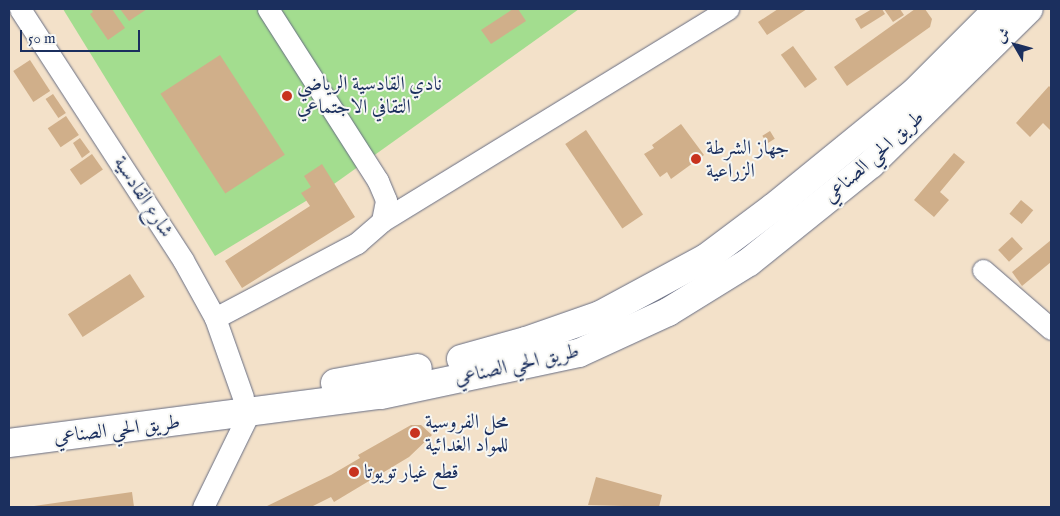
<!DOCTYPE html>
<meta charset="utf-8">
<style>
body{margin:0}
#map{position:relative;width:1060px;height:516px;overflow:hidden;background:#f3e1c9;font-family:"IM FELL English",Amiri,serif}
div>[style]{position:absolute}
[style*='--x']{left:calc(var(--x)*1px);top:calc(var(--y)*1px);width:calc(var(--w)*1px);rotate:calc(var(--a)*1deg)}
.green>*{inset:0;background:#a3dd8f}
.building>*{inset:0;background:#d0af8a;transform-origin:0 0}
.roads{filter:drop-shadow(0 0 1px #676d83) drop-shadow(0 0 1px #676d83)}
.minor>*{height:21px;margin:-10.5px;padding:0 10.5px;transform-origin:10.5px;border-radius:10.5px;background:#fff}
.highway>*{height:28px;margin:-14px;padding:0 14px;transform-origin:14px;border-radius:14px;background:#fff}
.dots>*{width:14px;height:14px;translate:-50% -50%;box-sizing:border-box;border:2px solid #f6f6f2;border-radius:50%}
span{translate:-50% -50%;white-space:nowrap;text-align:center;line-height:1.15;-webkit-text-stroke:4px #f6f6f2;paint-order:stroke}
.poi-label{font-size:20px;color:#1b2f5e}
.left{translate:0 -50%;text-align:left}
.street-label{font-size:20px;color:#1b2f5e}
.frame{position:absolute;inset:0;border:10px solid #1b2f5e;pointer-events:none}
.north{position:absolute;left:990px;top:20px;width:50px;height:50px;-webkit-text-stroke:4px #f6f6f2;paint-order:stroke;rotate:308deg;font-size:14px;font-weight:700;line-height:20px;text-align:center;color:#1b2f5e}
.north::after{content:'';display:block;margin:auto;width:18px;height:22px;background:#1b2f5e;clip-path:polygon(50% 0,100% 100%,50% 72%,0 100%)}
.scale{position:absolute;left:20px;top:30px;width:120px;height:22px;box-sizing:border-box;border:2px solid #1b2f5e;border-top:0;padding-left:6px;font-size:15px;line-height:18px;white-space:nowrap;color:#1b2f5e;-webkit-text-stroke:4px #f6f6f2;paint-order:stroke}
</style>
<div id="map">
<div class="green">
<i style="clip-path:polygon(63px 9px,579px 9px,334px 184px,215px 256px)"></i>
</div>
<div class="building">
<i style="clip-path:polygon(91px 9px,112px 9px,125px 28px,108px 40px,90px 14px,93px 12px)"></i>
<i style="clip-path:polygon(120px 9px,147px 9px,129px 21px)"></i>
<i style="clip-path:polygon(513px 9px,518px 9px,526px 21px,491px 44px,481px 30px)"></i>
<i style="clip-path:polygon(778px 9px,807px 9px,767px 35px,758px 22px)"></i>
<i style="clip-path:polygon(872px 9px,882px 9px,885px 14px,861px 29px,855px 19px)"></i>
<i style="clip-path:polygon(884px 9px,900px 9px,904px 15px,893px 22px)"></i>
<i style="clip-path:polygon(915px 9px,925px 9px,932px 19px,930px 27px,847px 86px,834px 67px)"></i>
<i style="left:793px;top:46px;width:41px;height:15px;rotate:54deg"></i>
<i style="left:220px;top:55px;width:119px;height:71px;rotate:57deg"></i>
<i style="left:30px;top:60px;width:37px;height:20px;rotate:57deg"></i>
<i style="clip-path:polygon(1049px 86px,1051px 88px,1051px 131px,1043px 123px,1030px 137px,1016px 123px)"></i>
<i style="left:53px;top:94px;width:23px;height:9px;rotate:56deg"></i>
<i style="left:66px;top:116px;width:23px;height:22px;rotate:56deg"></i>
<i style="clip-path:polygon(681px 124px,704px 155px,671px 179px,667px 172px,660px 177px,644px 154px,654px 148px,652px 145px)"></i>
<i style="left:586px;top:130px;width:102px;height:25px;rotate:56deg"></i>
<i style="left:770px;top:131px;width:9px;height:9px;rotate:58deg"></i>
<i style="clip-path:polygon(80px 138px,90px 152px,82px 158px,73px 143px)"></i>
<i style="clip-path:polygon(954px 153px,965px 162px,940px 192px,949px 200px,934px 217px,914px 200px)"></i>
<i style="left:92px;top:154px;width:19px;height:27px;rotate:55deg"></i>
<i style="clip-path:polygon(322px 164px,355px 217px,242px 288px,225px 261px,310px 206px,301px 193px,311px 187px,304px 176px)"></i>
<i style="left:1021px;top:200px;width:16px;height:18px;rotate:40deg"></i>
<i style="left:1012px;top:237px;width:16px;height:19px;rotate:47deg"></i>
<i style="clip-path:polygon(1051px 240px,1051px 262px,1022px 286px,1012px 272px)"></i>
<i style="left:130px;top:274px;width:27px;height:74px;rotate:57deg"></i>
<i style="clip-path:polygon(411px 425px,421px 425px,432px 435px,409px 457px,334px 502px,331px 497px,311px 507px,265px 507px,331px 475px,360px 458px,358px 455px)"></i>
<i style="clip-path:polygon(596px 477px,662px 495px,659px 507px,588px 505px)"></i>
<i style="clip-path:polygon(132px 492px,134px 507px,34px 507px,34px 506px)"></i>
</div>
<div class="roads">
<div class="minor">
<i style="--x:20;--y:9;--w:299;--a:57"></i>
<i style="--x:183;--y:260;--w:66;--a:61.1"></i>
<i style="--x:215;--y:318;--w:84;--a:70.5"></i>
<i style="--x:382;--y:221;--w:406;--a:-31.5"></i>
<i style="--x:983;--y:270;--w:90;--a:40.9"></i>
<i style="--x:215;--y:318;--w:161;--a:-27.8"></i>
<i style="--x:357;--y:243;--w:33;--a:-41"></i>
<i style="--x:382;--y:221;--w:21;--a:-79"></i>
<i style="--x:386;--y:200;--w:21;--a:-113"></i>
<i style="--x:378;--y:181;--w:204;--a:-122.6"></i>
<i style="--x:203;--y:507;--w:105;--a:-63.9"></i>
</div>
<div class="highway">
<i style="--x:461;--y:359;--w:67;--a:-15.5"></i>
<i style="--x:526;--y:341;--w:78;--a:-19.4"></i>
<i style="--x:600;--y:315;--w:120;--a:-28.3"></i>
<i style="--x:706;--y:258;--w:85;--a:-36.9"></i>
<i style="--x:774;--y:207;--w:181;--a:-39.2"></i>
<i style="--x:914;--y:93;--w:119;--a:-45"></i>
<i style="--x:335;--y:383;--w:84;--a:-10.2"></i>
<i style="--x:9;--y:443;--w:375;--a:-7.4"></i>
<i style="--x:381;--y:395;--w:202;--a:-12"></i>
<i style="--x:579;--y:353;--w:98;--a:-24.7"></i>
<i style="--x:668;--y:312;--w:95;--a:-31.7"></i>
<i style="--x:749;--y:262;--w:156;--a:-38.8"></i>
<i style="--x:871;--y:164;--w:221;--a:-44.5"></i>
</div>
</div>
<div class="dots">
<i style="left:287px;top:96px;background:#c8321e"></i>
<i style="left:696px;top:159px;background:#c8321e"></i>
<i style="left:415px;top:433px;background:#c8321e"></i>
<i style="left:354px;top:472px;background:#c8321e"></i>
</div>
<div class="poi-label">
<span class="left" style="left:297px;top:96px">نادي القادسية الرياضي<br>التقافي الاجتماعي</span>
<span class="left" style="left:706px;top:160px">جهاز الشرطة<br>الزراعية</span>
<span class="left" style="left:425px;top:434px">محل الفروسية<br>للمواد الغدائية</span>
<span class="left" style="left:364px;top:472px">قطع غيار تويوتا</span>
</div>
<div class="street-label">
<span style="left:874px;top:157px;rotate:-42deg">طريق الحي الصناعي</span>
<span style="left:143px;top:197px;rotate:57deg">شارع القادسية</span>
<span style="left:517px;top:365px;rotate:-13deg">طريق الحي الصناعي</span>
<span style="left:117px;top:430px;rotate:-7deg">طريق الحي الصناعي</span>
</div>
<div class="frame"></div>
<div class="north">ش</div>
<div class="scale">50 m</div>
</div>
